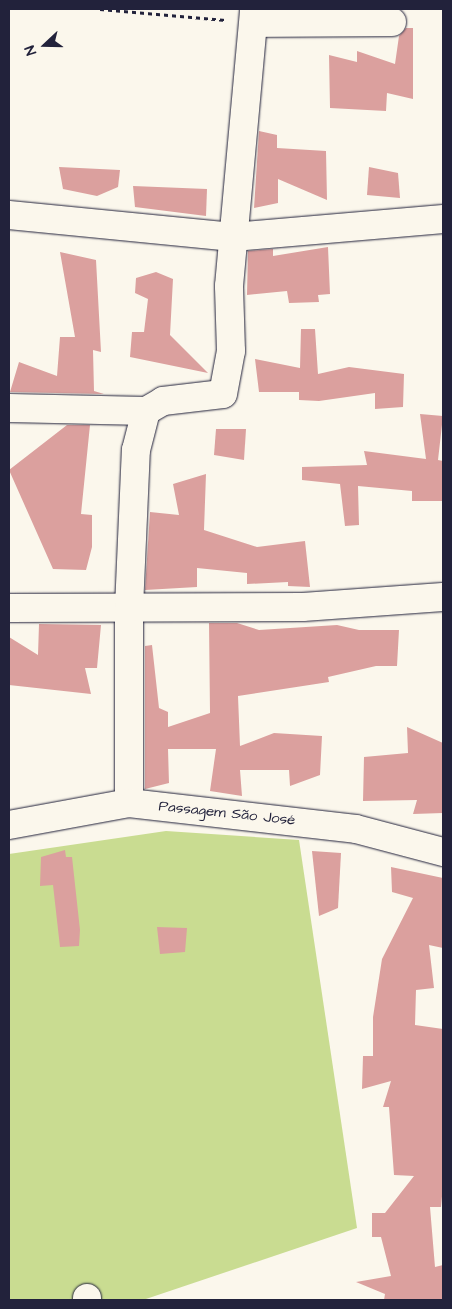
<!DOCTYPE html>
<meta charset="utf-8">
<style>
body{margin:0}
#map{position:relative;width:452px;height:1309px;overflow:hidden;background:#fbf7ec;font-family:"Architects Daughter",sans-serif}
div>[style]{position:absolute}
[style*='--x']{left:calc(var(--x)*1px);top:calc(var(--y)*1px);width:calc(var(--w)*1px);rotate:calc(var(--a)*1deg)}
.green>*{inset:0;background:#c9dc91}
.building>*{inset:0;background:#dba09e}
.path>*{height:3px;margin-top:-1.5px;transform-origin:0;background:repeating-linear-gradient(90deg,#22223b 0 4px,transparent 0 8px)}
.roads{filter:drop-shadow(0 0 1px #22223b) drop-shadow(0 0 1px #22223b)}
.minor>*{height:28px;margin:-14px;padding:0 14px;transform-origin:14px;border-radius:14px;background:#fbf7ec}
span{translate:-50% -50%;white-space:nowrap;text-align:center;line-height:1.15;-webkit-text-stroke:5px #fbf7ec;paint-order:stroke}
.street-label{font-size:15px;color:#22223b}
.frame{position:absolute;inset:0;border:10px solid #22223b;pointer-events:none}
.north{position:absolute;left:20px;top:20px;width:50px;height:50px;-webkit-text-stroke:4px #fbf7ec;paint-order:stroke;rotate:249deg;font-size:14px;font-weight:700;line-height:20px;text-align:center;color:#22223b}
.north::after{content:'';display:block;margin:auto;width:18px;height:22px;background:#22223b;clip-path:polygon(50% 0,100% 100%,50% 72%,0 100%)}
</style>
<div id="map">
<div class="green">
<i style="clip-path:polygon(166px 831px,299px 840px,357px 1228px,143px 1300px,9px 1300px,9px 854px)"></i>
</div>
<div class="building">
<i style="clip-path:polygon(406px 28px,413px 28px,413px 99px,387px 93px,386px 111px,330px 108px,329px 55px,357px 62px,357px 51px,395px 64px,399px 36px)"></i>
<i style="clip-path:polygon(259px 131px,277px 135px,277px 148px,326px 151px,327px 200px,278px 179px,278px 203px,254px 208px)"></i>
<i style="clip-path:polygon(59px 167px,120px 170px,118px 187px,97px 196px,63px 189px)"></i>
<i style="clip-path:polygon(369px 167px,398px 173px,400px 198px,367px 195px)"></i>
<i style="clip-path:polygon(133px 186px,207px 189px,206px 216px,135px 207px)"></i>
<i style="clip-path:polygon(328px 247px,330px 294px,318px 295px,319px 302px,289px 303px,287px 291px,247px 295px,248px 251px,273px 249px,273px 256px)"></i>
<i style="clip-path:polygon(60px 252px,96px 260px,101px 352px,93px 350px,94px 391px,104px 394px,10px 392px,19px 362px,57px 376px,60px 337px,75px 337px)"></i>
<i style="clip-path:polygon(156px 272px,173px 279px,170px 335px,208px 373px,130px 357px,132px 332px,144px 332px,148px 299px,135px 293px,136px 278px)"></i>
<i style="clip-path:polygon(301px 329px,315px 329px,318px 374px,349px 367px,404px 374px,403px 407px,375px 409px,375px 393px,319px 401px,299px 400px,299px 392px,259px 392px,255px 359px,300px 368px)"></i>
<i style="clip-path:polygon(420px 414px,443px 416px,438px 460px,443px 461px,443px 501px,412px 501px,412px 491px,358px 486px,359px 525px,345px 526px,340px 484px,302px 480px,302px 467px,367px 465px,364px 451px,426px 459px)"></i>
<i style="clip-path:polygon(67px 425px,90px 425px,81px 514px,92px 515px,92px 547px,86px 570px,53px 569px,9px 470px)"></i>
<i style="clip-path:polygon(216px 429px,246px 429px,244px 460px,214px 455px)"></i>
<i style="clip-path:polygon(206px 474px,204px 530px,257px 547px,305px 541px,310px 587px,288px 586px,288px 582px,247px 584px,247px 573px,197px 568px,197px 587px,145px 590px,150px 512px,179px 515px,173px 484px)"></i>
<i style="clip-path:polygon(209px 623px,237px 623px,259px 630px,337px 625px,359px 630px,399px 630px,397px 666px,376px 666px,328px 677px,329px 682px,238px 696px,240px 746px,274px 733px,322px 736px,320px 775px,290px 786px,289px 770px,240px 770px,242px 796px,210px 791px,216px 749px,168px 749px,169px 783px,145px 789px,145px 646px,152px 645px,159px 708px,168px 712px,168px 727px,210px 713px)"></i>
<i style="clip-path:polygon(39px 624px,101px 625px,97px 668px,85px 668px,91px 694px,9px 685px,9px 637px,38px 655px)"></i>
<i style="clip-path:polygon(407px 727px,443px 743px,443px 813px,413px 814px,417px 800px,363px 801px,364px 757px,408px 753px)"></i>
<i style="clip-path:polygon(65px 850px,66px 857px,72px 857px,80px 930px,79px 946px,60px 947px,53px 885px,40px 886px,41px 857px)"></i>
<i style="clip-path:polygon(312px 851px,341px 853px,338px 908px,319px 916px)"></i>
<i style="clip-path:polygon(391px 867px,443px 878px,443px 948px,429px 945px,434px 988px,416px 990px,415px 1025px,443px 1029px,443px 1186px,441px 1207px,430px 1207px,435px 1267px,443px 1265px,443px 1300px,384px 1300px,385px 1294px,356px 1282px,391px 1276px,381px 1237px,372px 1237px,372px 1213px,385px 1213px,414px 1176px,394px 1175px,389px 1107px,383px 1107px,391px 1081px,362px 1089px,363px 1056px,373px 1056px,373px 1017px,382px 959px,413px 898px,392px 892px)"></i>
<i style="clip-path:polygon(157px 927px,187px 928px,185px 952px,160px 954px)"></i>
</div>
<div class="path">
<i style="--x:100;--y:9;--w:126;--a:5"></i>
</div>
<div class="roads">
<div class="minor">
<i style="--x:254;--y:23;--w:138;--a:-0.4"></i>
<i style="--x:9;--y:215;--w:225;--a:5.6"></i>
<i style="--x:233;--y:237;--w:211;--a:-4.9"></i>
<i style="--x:9;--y:408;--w:137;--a:1.3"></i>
<i style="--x:146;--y:411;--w:20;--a:-30"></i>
<i style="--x:163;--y:401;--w:60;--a:-6.7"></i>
<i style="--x:223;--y:394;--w:44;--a:-79.5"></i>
<i style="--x:231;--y:351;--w:65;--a:-91.8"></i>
<i style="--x:229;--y:286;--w:278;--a:-84.8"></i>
<i style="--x:9;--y:608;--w:294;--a:-0.2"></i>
<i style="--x:303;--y:607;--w:140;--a:-4.1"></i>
<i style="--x:129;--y:803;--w:195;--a:-90"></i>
<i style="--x:129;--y:608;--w:158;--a:-87.5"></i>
<i style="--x:136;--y:450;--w:40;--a:-75.6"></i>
<i style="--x:9;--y:825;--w:122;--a:-10.4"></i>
<i style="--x:129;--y:803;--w:228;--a:6.5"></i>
<i style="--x:356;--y:829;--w:90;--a:14.8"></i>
<i style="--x:87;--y:1298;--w:2;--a:90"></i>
</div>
</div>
<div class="street-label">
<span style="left:227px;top:813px;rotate:6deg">Passagem São José</span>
</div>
<div class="frame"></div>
<div class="north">N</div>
</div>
